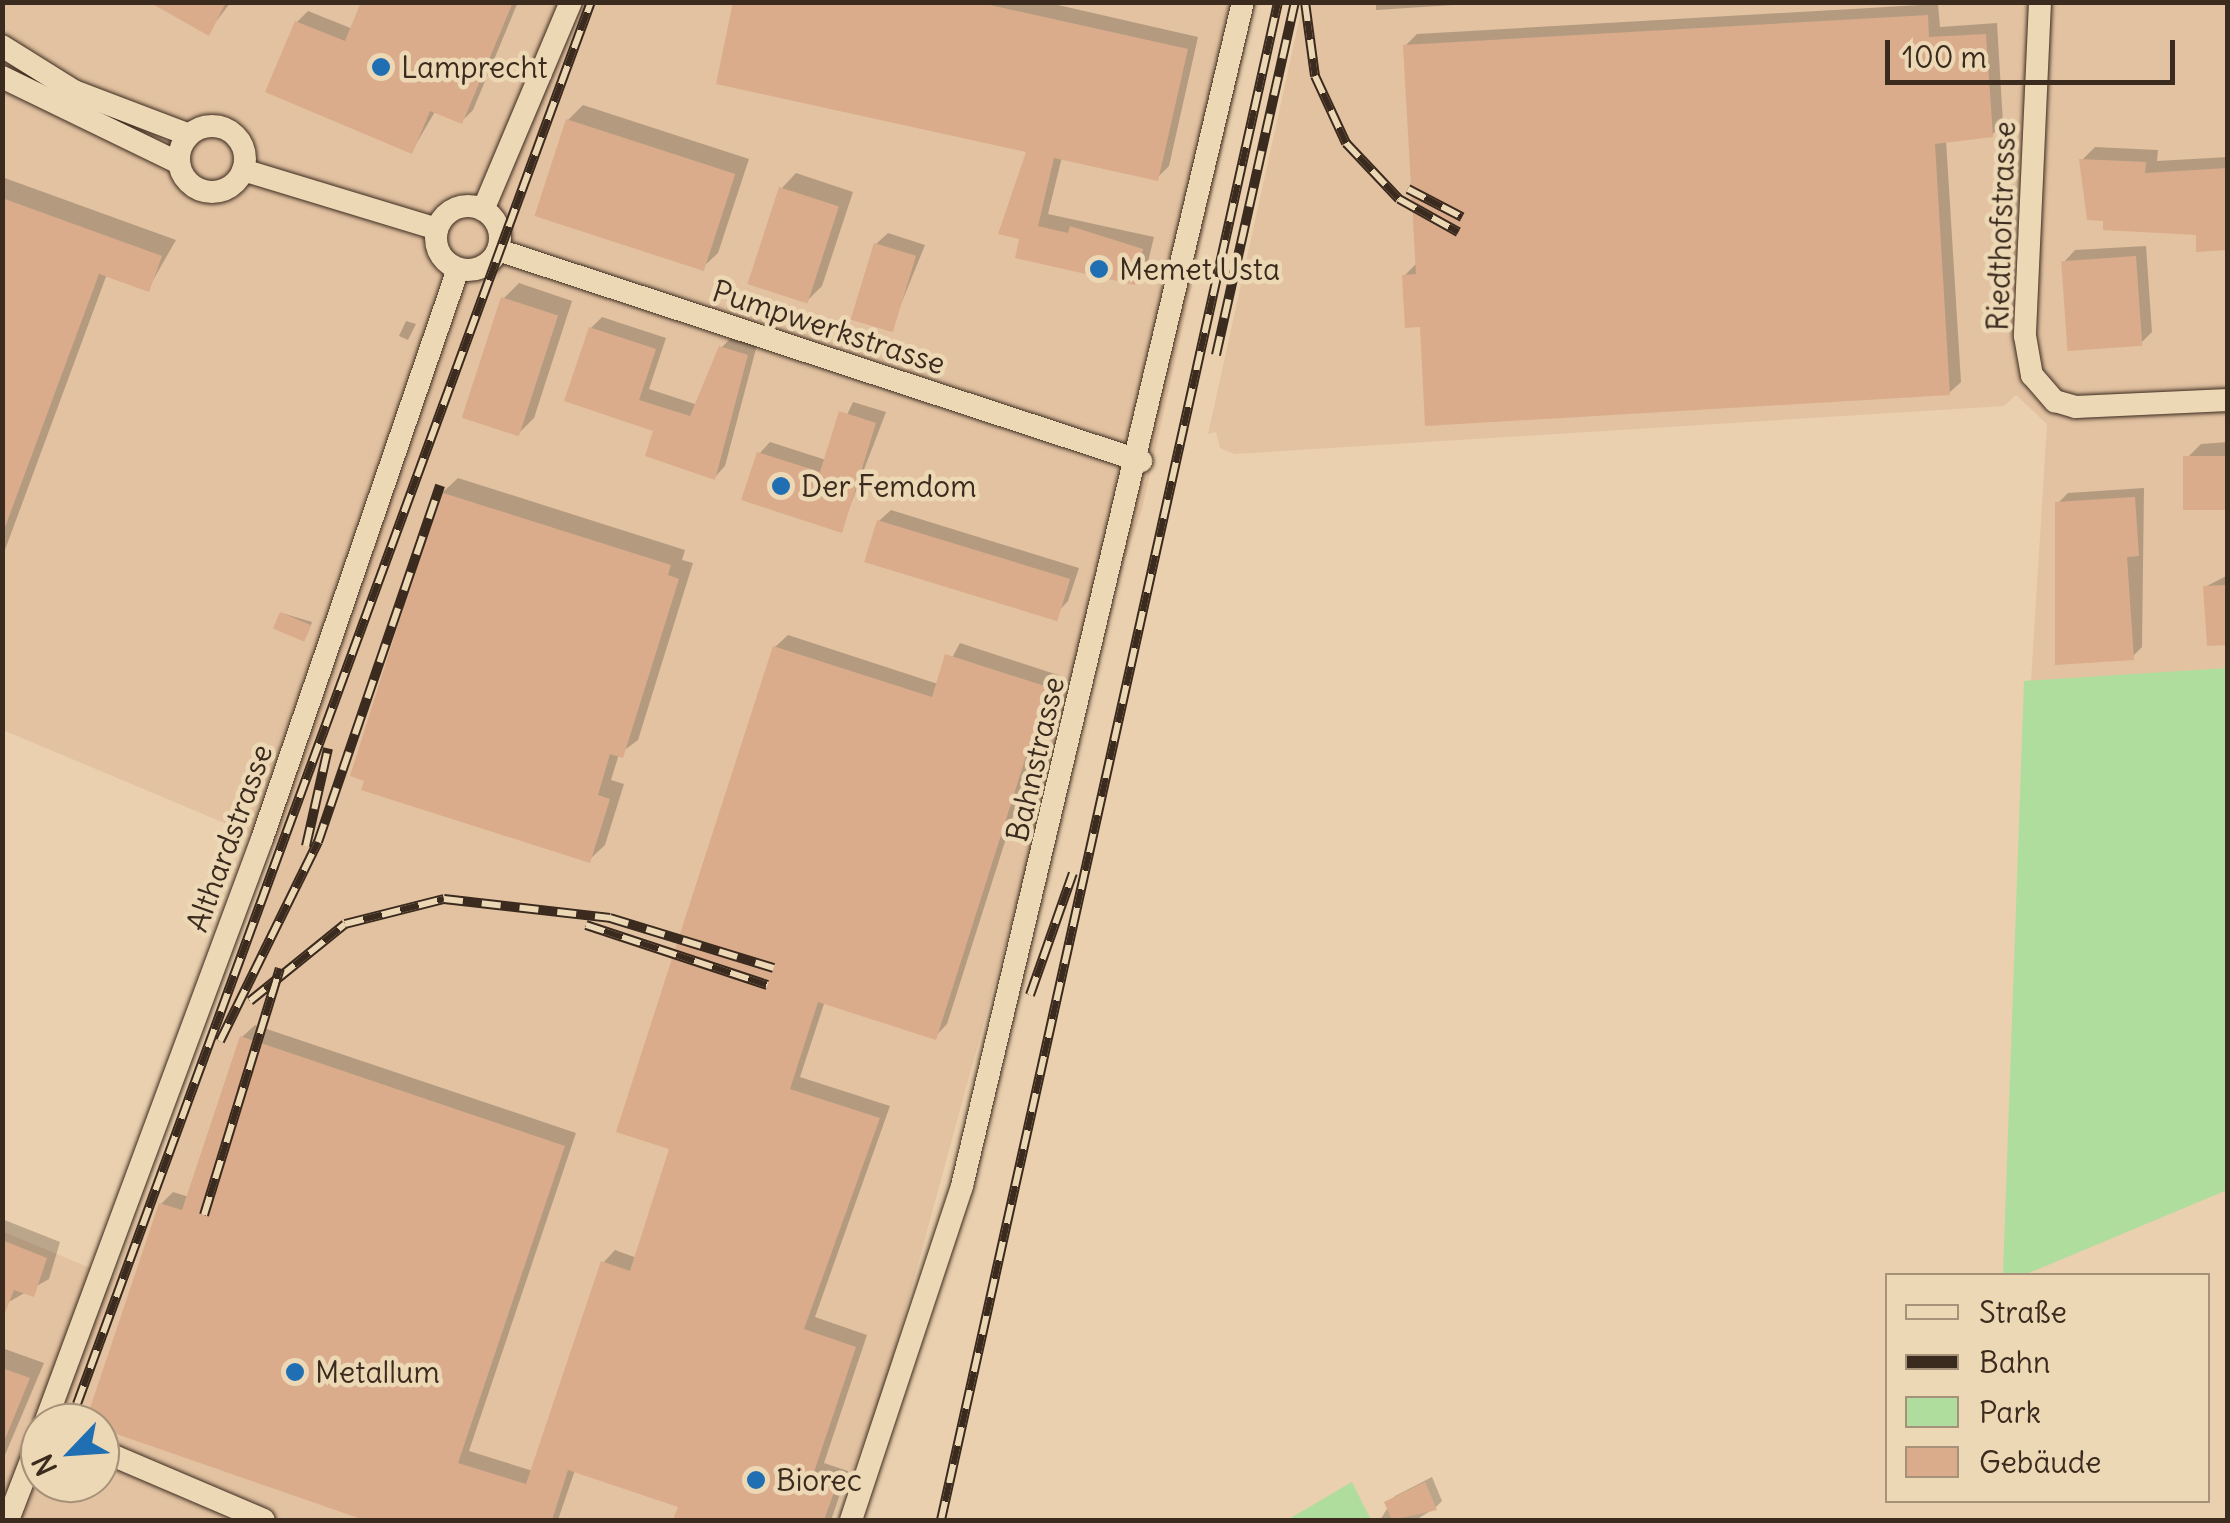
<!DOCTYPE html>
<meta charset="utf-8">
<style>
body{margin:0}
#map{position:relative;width:2230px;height:1523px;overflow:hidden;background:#ead0ae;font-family:Delius,sans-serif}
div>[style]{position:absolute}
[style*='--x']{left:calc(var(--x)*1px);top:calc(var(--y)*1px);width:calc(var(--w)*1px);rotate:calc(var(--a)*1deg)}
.built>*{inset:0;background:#e2c2a1}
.green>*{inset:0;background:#aedd9d}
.shadow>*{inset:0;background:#0003}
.building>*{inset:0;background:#daac8c;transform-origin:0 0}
.roads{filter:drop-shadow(0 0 2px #3b2a1e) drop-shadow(0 0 2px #3b2a1e)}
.street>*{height:22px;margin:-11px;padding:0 11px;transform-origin:11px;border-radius:11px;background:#edd8b6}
.street>.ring{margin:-11px;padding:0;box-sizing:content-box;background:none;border:22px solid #edd8b6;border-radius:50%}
.rail>*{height:10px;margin-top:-5px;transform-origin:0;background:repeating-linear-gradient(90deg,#edd8b6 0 19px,#3b2a1e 0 38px);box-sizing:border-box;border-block:2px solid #3b2a1e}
.dots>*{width:28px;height:28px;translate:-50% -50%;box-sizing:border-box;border:5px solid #edd8b6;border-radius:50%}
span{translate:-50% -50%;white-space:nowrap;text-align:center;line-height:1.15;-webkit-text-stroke:9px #edd8b6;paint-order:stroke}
.poi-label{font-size:30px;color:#3b2a1e}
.left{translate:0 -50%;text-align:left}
.street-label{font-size:30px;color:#3b2a1e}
.frame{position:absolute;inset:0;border:5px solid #3b2a1e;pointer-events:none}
.legend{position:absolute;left:1885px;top:1273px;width:325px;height:230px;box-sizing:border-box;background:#edd8b6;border:2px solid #a69279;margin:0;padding:12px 18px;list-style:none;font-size:30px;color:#3b2a1e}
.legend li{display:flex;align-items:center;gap:20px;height:50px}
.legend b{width:50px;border:2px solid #a69279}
.north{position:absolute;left:20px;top:1403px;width:100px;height:100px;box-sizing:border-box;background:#edd8b6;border:2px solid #a69279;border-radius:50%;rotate:245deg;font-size:28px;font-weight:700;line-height:40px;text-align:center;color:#3b2a1e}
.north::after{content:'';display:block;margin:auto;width:35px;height:45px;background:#1f6fb2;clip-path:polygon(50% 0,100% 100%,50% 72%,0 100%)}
.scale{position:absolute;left:1885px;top:40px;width:290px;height:45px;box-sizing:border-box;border:5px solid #3b2a1e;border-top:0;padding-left:12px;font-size:30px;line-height:35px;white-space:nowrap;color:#3b2a1e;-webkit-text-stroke:8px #edd8b6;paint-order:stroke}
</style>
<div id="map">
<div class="built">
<i style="clip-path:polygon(evenodd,3px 3px,1255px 3px,1142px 509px,1045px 798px,884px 1389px,833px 1520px,3px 1520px,2px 1231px,114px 1278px,284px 848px,3px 730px,3px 3px,40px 1423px,100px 1423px,100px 1483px,40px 1483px,40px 1423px)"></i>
<i style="clip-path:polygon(1303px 3px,2227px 3px,2227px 668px,2031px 681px,2047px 424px,2016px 395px,2004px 406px,1235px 454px,1220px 448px,1216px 432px,1208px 434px)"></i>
</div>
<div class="green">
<i style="clip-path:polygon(2227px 668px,2227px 1190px,2024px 1275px,2003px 1275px,2024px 681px)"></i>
<i style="clip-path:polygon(1352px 1482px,1371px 1520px,1287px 1520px)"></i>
</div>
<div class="shadow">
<i style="clip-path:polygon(154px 2px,231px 2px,208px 32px)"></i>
<i style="clip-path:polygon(364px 2px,518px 2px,473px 110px,462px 121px,436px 110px,412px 151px,297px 22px,308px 11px,353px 29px)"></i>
<i style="clip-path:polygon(736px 2px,1045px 2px,1198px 37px,1169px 166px,1157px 178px,1062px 157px,1048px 214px,1154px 237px,1146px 270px,1134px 283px,1018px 256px,1029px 150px)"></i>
<i style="clip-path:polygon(1376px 2px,1500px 2px,1376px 10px)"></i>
<i style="clip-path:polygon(1938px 4px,1940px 27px,1997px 23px,2003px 123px,1992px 135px,1946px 140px,1961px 382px,1949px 393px,1422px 325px,1404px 276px,1416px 264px,1405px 46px,1417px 34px)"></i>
<i style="clip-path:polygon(583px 105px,749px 159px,718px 253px,702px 268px,568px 120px)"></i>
<i style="clip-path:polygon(2095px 147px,2158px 150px,2157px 161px,2228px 157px,2228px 248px,2082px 160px)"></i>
<i style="clip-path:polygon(796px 173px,853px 192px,822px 286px,807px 301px,781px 189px)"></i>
<i style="clip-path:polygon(2px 177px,176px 240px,148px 289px,107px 274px,2px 558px)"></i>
<i style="clip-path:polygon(888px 233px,925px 245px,891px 329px,876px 244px)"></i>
<i style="clip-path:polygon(2146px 246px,2152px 332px,2141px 343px,2064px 262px,2075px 250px)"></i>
<i style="clip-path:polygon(519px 283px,572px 301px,534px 418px,518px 434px,503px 299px)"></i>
<i style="clip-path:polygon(602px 317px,666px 338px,649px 389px,698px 405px,721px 348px,732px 337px,757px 345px,725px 466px,715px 477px,656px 430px,591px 328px)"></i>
<i style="clip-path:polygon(406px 321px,416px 324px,408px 340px,399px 336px)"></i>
<i style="clip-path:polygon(853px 402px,886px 412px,841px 530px,759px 454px,770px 442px,826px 460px)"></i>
<i style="clip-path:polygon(2228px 442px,2228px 507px,2186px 459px,2201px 444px)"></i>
<i style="clip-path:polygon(458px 478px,685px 550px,682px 560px,693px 563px,638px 740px,619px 754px,611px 780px,624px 784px,605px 845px,589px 860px,442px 493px)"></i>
<i style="clip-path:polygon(2144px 488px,2142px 647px,2132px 657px,2058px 503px,2068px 493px)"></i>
<i style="clip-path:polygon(891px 510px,1079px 568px,1068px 601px,1057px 613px,879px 521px)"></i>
<i style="clip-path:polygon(2228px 575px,2228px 643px,2205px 587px)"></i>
<i style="clip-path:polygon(282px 613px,312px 622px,307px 635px)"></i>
<i style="clip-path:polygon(788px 635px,938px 684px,960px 643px,1058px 675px,947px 1024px,935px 1037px,825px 1001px,800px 1077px,890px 1106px,815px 1317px,867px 1335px,824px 1463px,848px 1471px,831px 1520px,676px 1520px,681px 1505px,575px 1470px,558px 1520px,372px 1520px,100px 1428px,161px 1204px,173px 1192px,189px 1197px,242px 1037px,255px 1025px,576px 1133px,469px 1451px,533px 1471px,603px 1263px,615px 1250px,637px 1258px,672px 1148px,775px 647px)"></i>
<i style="clip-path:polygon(2px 1219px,60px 1242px,49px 1279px,7px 1303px)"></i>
<i style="clip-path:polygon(2px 1348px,44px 1363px,2px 1462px)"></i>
<i style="clip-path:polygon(1432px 1477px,1442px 1501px,1435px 1508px,1416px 1520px,1380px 1520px,1395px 1496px)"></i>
</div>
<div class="building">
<i style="clip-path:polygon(149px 2px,226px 2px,209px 36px)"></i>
<i style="clip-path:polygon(361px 2px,513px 2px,462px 124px,430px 111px,412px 154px,265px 92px,295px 21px,345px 41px)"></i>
<i style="clip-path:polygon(733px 2px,977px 2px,1188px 49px,1158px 181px,1054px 158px,1038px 226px,1068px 233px,1070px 226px,1143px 249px,1135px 285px,1015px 258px,1019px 239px,998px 234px,1026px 152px,716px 84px)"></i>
<i style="clip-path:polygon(1928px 15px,1929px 37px,1986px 34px,1993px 137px,1935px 144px,1950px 395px,1425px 426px,1420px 327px,1405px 328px,1402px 275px,1416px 274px,1403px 45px)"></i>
<i style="left:566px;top:119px;width:178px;height:102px;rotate:18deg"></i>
<i style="clip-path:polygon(2079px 159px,2146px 162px,2145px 173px,2228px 168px,2228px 250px,2196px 252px,2196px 235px,2103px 230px,2103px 221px,2087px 220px)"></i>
<i style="left:779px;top:187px;width:63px;height:102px;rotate:18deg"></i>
<i style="clip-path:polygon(2px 198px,162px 256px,149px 292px,99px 274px,4px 530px)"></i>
<i style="left:874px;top:243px;width:44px;height:80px;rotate:17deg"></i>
<i style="left:2136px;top:256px;width:90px;height:75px;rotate:86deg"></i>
<i style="left:501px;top:297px;width:60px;height:127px;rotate:18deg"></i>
<i style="clip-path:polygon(589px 327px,656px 349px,639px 400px,690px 416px,719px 346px,748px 355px,715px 480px,645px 456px,653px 431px,564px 401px)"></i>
<i style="clip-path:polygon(839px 411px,876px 423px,842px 533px,741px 500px,757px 452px,820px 472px)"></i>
<i style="left:2228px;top:456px;width:54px;height:45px;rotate:90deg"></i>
<i style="clip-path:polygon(440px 492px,671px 565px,668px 575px,679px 579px,623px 758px,610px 754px,598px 795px,610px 799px,590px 863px,361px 790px,364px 781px,350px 776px)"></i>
<i style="clip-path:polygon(2135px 497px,2139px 556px,2127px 557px,2134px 660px,2055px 665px,2055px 502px)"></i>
<i style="left:877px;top:520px;width:202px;height:44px;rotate:17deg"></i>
<i style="clip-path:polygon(2228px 585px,2228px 645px,2207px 646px,2203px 586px)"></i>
<i style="left:280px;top:612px;width:34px;height:18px;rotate:23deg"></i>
<i style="clip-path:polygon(773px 646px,932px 697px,945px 654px,1048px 687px,936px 1040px,818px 1002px,790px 1089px,880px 1118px,804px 1329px,856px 1347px,813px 1475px,837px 1484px,824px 1520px,673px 1520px,678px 1507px,568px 1470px,552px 1520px,364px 1520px,85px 1423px,159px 1203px,182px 1210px,240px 1036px,565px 1146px,458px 1463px,526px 1484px,601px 1261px,630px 1271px,669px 1149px,616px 1132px)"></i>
<i style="clip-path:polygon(2px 1240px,47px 1258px,34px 1297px,14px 1290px,3px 1318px)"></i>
<i style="clip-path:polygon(2px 1368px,30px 1378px,3px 1444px,2px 1444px)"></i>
<i style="clip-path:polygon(1425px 1482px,1437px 1510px,1392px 1520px,1384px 1502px)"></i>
</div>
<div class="roads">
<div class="street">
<i style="--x:2040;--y:2;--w:334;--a:92.6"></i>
<i style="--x:2025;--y:336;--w:40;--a:80"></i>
<i style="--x:2032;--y:375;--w:35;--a:49"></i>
<i style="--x:2055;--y:401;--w:22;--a:16"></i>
<i style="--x:2076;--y:407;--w:152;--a:-2.6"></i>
<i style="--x:2;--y:46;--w:85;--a:32"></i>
<i style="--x:74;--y:91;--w:123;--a:20.9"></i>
<i style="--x:2;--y:77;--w:197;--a:25.9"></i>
<i class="ring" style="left:179px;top:126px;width:44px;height:44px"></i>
<i style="--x:243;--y:170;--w:203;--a:16.9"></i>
<i class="ring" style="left:436px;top:206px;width:42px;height:42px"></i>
<i style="--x:483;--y:210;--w:226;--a:-67.1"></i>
<i style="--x:498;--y:250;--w:677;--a:18.17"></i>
<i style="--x:45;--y:1423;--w:623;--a:-69.62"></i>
<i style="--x:262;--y:839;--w:603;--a:-71.02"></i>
<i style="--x:100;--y:1450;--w:178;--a:23.1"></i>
<i style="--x:8;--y:1520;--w:89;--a:-68.9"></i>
<i style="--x:851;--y:1520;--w:352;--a:-71.6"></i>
<i style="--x:962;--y:1186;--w:1217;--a:-76.65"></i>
</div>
</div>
<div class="rail">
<i style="--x:1305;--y:2;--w:75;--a:82.3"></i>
<i style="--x:1315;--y:76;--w:74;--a:65.2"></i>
<i style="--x:1346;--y:143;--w:77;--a:46.6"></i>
<i style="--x:1399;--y:199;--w:68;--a:29.2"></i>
<i style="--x:1408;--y:189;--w:61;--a:27.4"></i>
<i style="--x:1216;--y:355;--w:362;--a:-77.4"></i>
<i style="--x:306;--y:846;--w:100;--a:-77.3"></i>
<i style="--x:586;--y:925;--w:191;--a:18.3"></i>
<i style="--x:1030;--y:995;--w:129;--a:-70.6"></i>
<i style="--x:250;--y:1001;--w:122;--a:-39"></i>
<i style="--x:345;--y:924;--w:102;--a:-14.2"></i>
<i style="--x:444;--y:899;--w:167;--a:6.5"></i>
<i style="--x:610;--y:918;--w:171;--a:17"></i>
<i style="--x:220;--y:1041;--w:222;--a:-63.8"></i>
<i style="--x:318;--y:842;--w:377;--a:-71.1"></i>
<i style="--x:204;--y:1215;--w:258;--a:-72.9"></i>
<i style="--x:77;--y:1404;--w:1493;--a:-69.87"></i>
<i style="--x:941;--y:1520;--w:1555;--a:-77.48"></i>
</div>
<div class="dots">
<i style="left:381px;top:67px;background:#1f6fb2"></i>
<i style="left:1099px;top:269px;background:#1f6fb2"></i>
<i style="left:781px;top:486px;background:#1f6fb2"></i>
<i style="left:295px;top:1372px;background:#1f6fb2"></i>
<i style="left:756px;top:1480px;background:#1f6fb2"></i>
</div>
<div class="poi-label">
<span class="left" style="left:401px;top:67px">Lamprecht</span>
<span class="left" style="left:1119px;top:269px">Memet Usta</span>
<span class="left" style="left:801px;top:486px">Der Femdom</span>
<span class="left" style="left:315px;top:1372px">Metallum</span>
<span class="left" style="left:776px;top:1480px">Biorec</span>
</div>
<div class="street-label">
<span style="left:2001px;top:226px;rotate:-88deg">Riedthofstrasse</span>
<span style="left:829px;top:327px;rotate:18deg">Pumpwerkstrasse</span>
<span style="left:1035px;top:759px;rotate:-77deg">Bahnstrasse</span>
<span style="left:229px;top:838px;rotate:-70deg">Althardstrasse</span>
</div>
<div class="frame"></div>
<ul class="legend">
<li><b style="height:12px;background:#edd8b6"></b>Straße</li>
<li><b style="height:12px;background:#3b2a1e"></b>Bahn</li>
<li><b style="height:28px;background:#aedd9d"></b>Park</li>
<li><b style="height:28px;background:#daac8c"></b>Gebäude</li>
</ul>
<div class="north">N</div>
<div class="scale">100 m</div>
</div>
